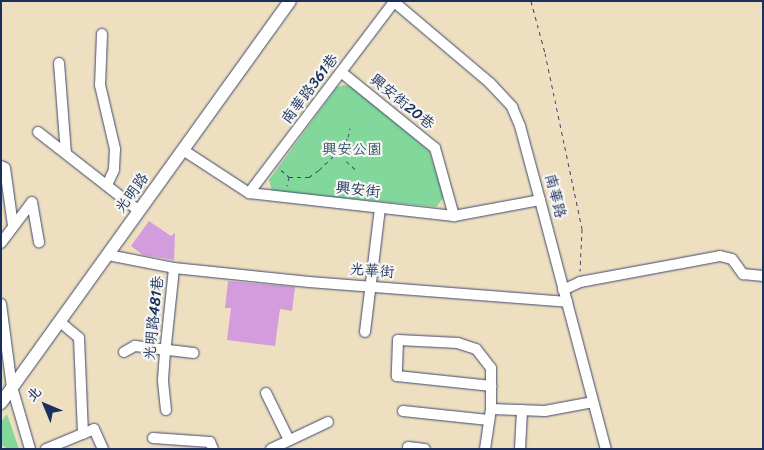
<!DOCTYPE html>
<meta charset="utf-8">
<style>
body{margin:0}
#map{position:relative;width:764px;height:450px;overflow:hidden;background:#eedfc0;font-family:Sriracha,"LXGW WenKai TC",sans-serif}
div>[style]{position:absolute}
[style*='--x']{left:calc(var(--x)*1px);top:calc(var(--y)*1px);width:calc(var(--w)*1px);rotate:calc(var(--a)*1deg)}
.green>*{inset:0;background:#82d79a}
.building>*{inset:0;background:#d29cdd}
.path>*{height:1px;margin-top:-0.5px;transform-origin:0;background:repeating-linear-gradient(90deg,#3b496d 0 4px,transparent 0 8px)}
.roads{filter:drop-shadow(0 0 1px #3b496d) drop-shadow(0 0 1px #3b496d)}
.minor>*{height:10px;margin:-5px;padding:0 5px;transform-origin:5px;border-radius:5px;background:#fff}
.major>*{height:12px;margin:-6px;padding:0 6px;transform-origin:6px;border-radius:6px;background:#fff}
span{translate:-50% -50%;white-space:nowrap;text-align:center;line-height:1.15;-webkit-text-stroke:4.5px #f6f6f2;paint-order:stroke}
.street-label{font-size:15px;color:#1b2f5e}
.park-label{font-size:15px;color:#35596d}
.frame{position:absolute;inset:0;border:2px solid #1b2f5e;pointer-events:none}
.north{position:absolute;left:20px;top:380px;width:50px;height:50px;-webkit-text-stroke:4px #f6f6f2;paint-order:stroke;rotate:315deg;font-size:14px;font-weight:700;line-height:20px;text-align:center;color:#1b2f5e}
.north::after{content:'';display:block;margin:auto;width:18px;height:22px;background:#1b2f5e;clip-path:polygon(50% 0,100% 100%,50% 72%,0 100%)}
</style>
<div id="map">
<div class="green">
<i style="clip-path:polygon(344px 85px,351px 86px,429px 151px,444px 197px,436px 207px,272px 191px,269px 180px,337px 87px)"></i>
<i style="clip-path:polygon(7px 414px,19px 449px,7px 449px,1px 444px,1px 422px)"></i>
</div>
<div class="building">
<i style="clip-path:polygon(149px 221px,171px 236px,175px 233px,174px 260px,143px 255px,131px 246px)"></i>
<i style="clip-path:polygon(228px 281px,295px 287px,292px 311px,280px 309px,275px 346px,227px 340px,231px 308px,225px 308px)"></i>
</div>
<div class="path">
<i style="--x:531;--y:1;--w:54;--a:74.9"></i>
<i style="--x:545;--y:53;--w:180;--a:78.1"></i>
<i style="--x:582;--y:229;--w:42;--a:92.7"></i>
<i style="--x:346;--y:161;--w:13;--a:42"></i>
<i style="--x:281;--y:170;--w:11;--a:41"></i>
<i style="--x:289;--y:177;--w:9;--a:103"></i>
<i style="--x:289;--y:177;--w:20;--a:0"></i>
<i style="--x:309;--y:177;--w:12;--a:-35"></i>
<i style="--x:319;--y:170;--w:30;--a:-44"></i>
<i style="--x:341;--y:149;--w:14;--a:-60"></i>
<i style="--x:348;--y:137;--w:9;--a:-77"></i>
</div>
<div class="roads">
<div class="minor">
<i style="--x:393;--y:1;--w:127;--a:40.2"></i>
<i style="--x:490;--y:83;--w:33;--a:47"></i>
<i style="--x:512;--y:107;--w:21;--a:67"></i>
<i style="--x:520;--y:126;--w:77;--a:74.9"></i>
<i style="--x:540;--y:200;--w:258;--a:75.2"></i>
<i style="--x:102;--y:34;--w:51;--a:92.2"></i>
<i style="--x:100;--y:85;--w:66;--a:76.8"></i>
<i style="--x:115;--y:149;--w:21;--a:93"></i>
<i style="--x:114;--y:170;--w:17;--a:115"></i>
<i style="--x:59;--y:63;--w:90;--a:85.6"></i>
<i style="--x:341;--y:72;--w:121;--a:39"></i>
<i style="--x:435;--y:148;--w:71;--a:74.4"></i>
<i style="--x:38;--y:132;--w:128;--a:38"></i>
<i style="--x:183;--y:150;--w:79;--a:33.1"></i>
<i style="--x:249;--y:193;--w:206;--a:6.4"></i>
<i style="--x:454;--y:216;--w:87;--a:-10.5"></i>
<i style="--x:1;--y:166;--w:4;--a:27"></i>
<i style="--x:5;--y:168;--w:59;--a:82.1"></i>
<i style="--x:249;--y:193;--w:240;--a:-52.8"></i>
<i style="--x:32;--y:202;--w:41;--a:80.1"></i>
<i style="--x:1;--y:243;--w:51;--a:-52.9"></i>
<i style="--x:108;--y:255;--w:67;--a:11.1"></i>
<i style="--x:174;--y:268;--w:136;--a:5.9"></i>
<i style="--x:309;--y:282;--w:259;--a:4.4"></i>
<i style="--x:563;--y:290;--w:19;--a:-25"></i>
<i style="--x:580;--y:282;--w:142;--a:-10.5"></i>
<i style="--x:720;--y:256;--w:12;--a:14"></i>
<i style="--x:732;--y:259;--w:19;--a:54"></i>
<i style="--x:743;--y:274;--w:20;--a:6"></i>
<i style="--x:1;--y:304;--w:84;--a:82.5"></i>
<i style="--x:12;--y:387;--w:65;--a:73.8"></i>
<i style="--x:59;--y:321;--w:26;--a:40"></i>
<i style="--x:79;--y:338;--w:96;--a:87.6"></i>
<i style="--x:365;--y:332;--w:125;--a:-83.1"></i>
<i style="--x:124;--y:352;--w:13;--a:-29"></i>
<i style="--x:135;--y:346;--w:59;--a:6.8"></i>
<i style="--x:266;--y:393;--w:52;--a:63.9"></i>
<i style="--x:491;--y:409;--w:54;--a:2.1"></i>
<i style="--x:545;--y:411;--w:49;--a:-10.6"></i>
<i style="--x:166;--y:410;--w:30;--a:-96"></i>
<i style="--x:163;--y:380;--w:26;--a:-86"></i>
<i style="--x:165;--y:354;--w:86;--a:-84"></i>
<i style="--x:403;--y:411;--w:86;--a:6"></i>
<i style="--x:153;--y:438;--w:57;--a:4"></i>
<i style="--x:210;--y:442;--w:8;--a:67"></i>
<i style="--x:408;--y:447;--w:17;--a:7"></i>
<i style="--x:46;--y:449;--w:52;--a:-22.6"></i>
<i style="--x:94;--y:429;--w:22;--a:66"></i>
<i style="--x:271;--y:449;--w:63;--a:-25.3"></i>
<i style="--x:485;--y:449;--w:40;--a:-81.5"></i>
<i style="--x:491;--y:409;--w:41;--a:-90"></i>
<i style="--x:491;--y:368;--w:24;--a:-128"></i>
<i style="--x:476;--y:349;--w:19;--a:-162"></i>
<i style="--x:458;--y:343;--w:60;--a:-177.1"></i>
<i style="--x:398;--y:340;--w:36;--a:92"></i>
<i style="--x:397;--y:376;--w:95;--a:6.1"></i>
<i style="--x:520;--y:449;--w:39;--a:-87"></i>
</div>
<div class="major">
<i style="--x:1;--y:403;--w:495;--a:-54.3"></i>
</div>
</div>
<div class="street-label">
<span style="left:310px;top:89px;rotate:-53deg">南華路361巷</span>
<span style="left:402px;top:102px;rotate:39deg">興安街20巷</span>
<span style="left:358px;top:190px;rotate:6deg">興安街</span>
<span style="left:132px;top:193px;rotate:-54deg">光明路</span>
<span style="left:555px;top:196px;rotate:75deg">南華路</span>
<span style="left:372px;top:271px;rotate:4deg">光華街</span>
<span style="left:154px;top:318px;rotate:-84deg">光明路481巷</span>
</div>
<div class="park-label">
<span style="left:352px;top:150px">興安公園</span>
</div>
<div class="frame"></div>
<div class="north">北</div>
</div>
